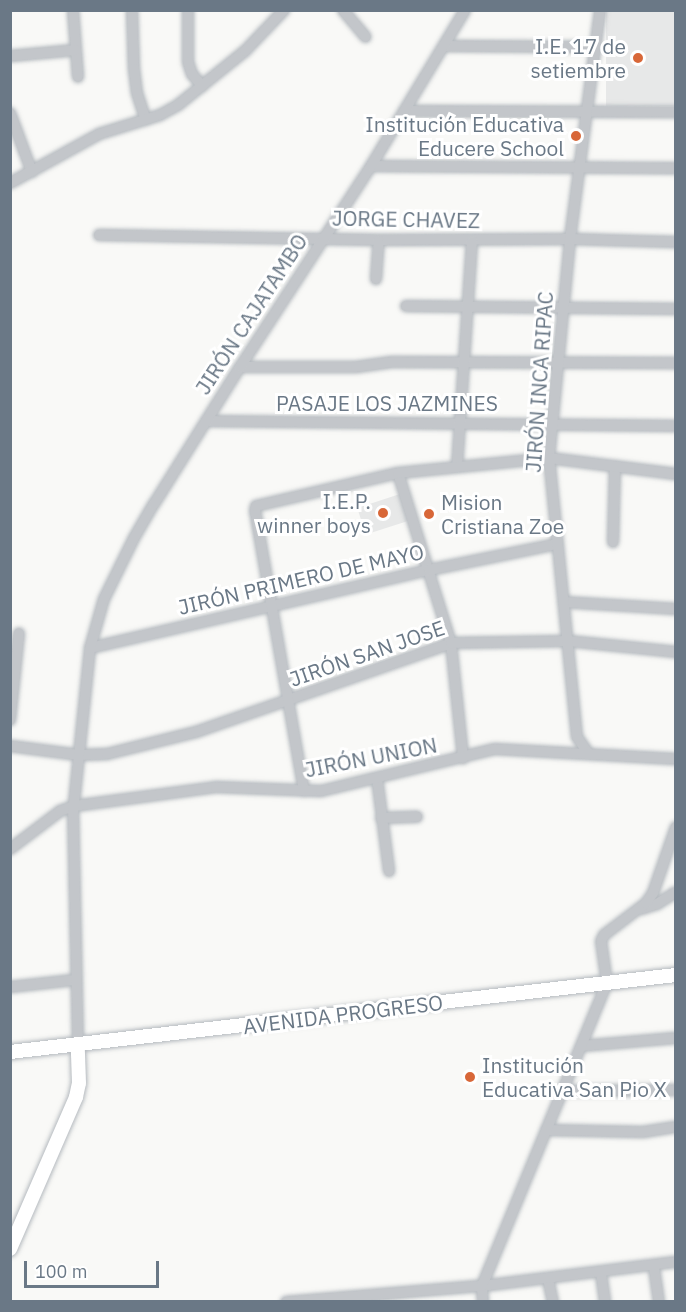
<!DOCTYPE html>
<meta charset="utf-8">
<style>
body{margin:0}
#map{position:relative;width:686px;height:1312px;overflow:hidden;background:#f9f9f7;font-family:"IBM Plex Sans",sans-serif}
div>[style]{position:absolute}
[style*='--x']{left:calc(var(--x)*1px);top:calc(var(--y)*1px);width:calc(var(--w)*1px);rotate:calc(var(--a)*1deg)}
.built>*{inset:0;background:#e7e8e8;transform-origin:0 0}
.roads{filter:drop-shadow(0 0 2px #b5babf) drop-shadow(0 0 2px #b5babf)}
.street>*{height:10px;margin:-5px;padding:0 5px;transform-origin:5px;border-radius:5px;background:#c3c6ca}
.secondary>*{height:14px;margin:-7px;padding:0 7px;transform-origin:7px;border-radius:7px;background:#fff}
.dots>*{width:16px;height:16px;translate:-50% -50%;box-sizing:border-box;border:3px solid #fff;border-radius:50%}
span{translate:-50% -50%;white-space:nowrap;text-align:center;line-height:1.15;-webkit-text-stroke:6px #fff;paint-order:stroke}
.poi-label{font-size:21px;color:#6a7886}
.right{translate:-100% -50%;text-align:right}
.left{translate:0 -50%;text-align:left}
.street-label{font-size:21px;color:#6a7886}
.frame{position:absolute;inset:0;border:12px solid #6a7886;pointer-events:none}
.scale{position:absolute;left:24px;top:1261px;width:135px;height:27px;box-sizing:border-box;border:3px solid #6a7886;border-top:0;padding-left:8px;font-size:18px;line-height:21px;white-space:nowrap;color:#6a7886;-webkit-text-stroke:4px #fff;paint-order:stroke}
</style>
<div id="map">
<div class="built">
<i style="left:606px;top:11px;width:69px;height:95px"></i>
<i style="left:400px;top:494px;width:28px;height:45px;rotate:72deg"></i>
</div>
<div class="roads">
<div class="street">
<i style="--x:73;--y:10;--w:67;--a:85.7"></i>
<i style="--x:132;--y:10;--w:59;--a:88.1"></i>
<i style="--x:134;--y:69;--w:24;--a:83"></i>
<i style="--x:137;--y:93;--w:28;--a:72"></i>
<i style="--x:188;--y:10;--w:52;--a:90"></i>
<i style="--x:188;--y:62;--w:13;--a:72"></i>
<i style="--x:192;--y:74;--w:16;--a:50"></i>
<i style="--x:343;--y:10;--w:35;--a:50"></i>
<i style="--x:445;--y:46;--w:150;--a:0.4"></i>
<i style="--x:10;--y:56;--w:66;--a:-5.2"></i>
<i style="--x:404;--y:111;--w:272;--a:0.2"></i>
<i style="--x:10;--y:113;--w:63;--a:69.6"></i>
<i style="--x:371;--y:166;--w:305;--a:0.4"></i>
<i style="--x:10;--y:183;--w:102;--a:-28.8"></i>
<i style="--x:99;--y:134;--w:64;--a:-17.3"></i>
<i style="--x:160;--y:115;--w:21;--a:-29"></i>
<i style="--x:178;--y:105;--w:86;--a:-38.9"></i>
<i style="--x:245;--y:51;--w:57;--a:-46.4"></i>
<i style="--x:99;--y:235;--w:280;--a:1"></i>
<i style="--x:379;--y:240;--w:191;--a:-0.3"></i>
<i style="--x:570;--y:239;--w:106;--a:1.6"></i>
<i style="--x:376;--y:279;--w:39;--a:-86"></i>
<i style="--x:406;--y:306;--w:270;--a:0.6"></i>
<i style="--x:240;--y:367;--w:116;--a:0"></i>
<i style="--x:356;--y:367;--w:36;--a:-8"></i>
<i style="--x:392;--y:362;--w:284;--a:0.2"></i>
<i style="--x:206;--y:421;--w:470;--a:0.6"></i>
<i style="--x:457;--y:467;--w:226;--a:-86.2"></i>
<i style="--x:398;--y:473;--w:178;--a:72.7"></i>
<i style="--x:451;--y:643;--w:116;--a:84"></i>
<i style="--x:613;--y:542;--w:76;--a:-88.5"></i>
<i style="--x:564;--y:602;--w:112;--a:3.6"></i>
<i style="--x:90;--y:648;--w:348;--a:-13"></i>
<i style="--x:429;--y:570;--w:131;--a:-11.5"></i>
<i style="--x:10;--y:720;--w:87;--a:-84.1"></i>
<i style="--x:10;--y:746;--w:70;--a:7.4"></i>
<i style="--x:79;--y:755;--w:28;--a:-2"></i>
<i style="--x:107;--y:754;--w:92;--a:-13.9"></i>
<i style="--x:196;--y:732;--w:270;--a:-19.2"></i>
<i style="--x:451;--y:643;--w:117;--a:-1"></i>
<i style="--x:568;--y:641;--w:109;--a:5.8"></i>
<i style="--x:589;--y:754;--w:21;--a:-125"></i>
<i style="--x:577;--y:737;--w:280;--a:-95.7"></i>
<i style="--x:549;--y:458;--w:220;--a:-84.5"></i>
<i style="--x:570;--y:239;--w:231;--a:-82.5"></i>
<i style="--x:377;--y:778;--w:94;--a:82.6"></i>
<i style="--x:304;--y:791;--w:284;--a:-99.9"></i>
<i style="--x:255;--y:511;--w:5;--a:-79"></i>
<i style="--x:256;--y:506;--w:146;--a:-13.1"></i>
<i style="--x:398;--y:473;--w:152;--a:-5.7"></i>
<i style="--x:549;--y:458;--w:128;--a:7.2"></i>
<i style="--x:381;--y:818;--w:36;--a:-2"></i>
<i style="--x:10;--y:849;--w:63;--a:-37.2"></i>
<i style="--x:60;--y:811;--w:15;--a:-20"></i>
<i style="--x:74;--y:806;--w:143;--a:-7.6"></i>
<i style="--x:216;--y:787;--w:105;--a:2.2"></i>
<i style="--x:321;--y:791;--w:179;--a:-13.6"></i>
<i style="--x:495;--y:749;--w:181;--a:3.2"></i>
<i style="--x:641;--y:909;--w:17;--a:-17"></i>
<i style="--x:657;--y:904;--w:22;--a:-32"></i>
<i style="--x:10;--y:987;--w:64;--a:-6.2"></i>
<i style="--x:78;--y:1045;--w:232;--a:-91.2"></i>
<i style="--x:73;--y:813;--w:166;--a:-84.1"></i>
<i style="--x:90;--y:648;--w:51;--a:-74.1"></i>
<i style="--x:104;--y:599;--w:68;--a:-63.8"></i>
<i style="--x:134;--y:538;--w:39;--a:-60"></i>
<i style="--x:154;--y:504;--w:162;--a:-57.9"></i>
<i style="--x:240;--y:367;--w:240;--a:-56.9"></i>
<i style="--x:371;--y:166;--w:182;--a:-58.9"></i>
<i style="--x:581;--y:1046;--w:95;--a:-4.8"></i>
<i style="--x:562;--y:1091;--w:114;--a:-0.5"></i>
<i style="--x:546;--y:1130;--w:97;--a:1.2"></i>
<i style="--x:643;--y:1132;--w:33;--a:-9"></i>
<i style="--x:654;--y:1267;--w:35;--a:82"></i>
<i style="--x:601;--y:1273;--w:29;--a:82"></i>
<i style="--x:548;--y:1279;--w:24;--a:78"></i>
<i style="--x:286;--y:1302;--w:197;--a:-4.7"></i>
<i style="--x:482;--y:1286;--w:195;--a:-7.1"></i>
<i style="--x:483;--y:1302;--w:16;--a:-94"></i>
<i style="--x:482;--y:1286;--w:328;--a:-67.6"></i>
<i style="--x:607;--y:983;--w:42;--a:-98.1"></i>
<i style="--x:601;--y:941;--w:7;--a:-63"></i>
<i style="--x:604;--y:935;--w:53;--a:-37.3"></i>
<i style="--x:646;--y:903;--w:12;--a:-55"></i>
<i style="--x:653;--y:893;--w:70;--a:-70.8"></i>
</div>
<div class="secondary">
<i style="--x:10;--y:1052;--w:670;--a:-6.6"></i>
<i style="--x:10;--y:1249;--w:166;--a:-66.5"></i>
<i style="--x:76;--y:1097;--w:14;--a:-78"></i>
<i style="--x:79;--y:1083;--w:38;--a:-92"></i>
</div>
</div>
<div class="dots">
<i style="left:638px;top:58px;background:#d86738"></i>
<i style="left:576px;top:136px;background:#d86738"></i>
<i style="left:383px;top:513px;background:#d86738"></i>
<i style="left:429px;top:514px;background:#d86738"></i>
<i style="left:470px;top:1077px;background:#d86738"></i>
</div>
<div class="poi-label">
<span class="right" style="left:626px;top:58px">I.E. 17 de<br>setiembre</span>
<span class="right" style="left:564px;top:136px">Institución Educativa<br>Educere School</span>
<span class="right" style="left:371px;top:513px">I.E.P.<br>winner boys</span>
<span class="left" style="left:441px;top:514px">Mision<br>Cristiana Zoe</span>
<span class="left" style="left:482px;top:1077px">Institución<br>Educativa San Pio X</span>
</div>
<div class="street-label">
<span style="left:406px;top:219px;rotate:1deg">JORGE CHAVEZ</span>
<span style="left:251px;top:314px;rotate:-57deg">JIRÓN CAJATAMBO</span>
<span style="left:539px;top:382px;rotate:-86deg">JIRÓN INCA RIPAC</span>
<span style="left:387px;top:403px">PASAJE LOS JAZMINES</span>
<span style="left:301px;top:579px;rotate:-13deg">JIRÓN PRIMERO DE MAYO</span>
<span style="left:367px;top:653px;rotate:-19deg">JIRÓN SAN JOSE</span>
<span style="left:371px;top:757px;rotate:-11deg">JIRÓN UNION</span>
<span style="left:343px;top:1014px;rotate:-7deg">AVENIDA PROGRESO</span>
</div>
<div class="frame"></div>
<div class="scale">100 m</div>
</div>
